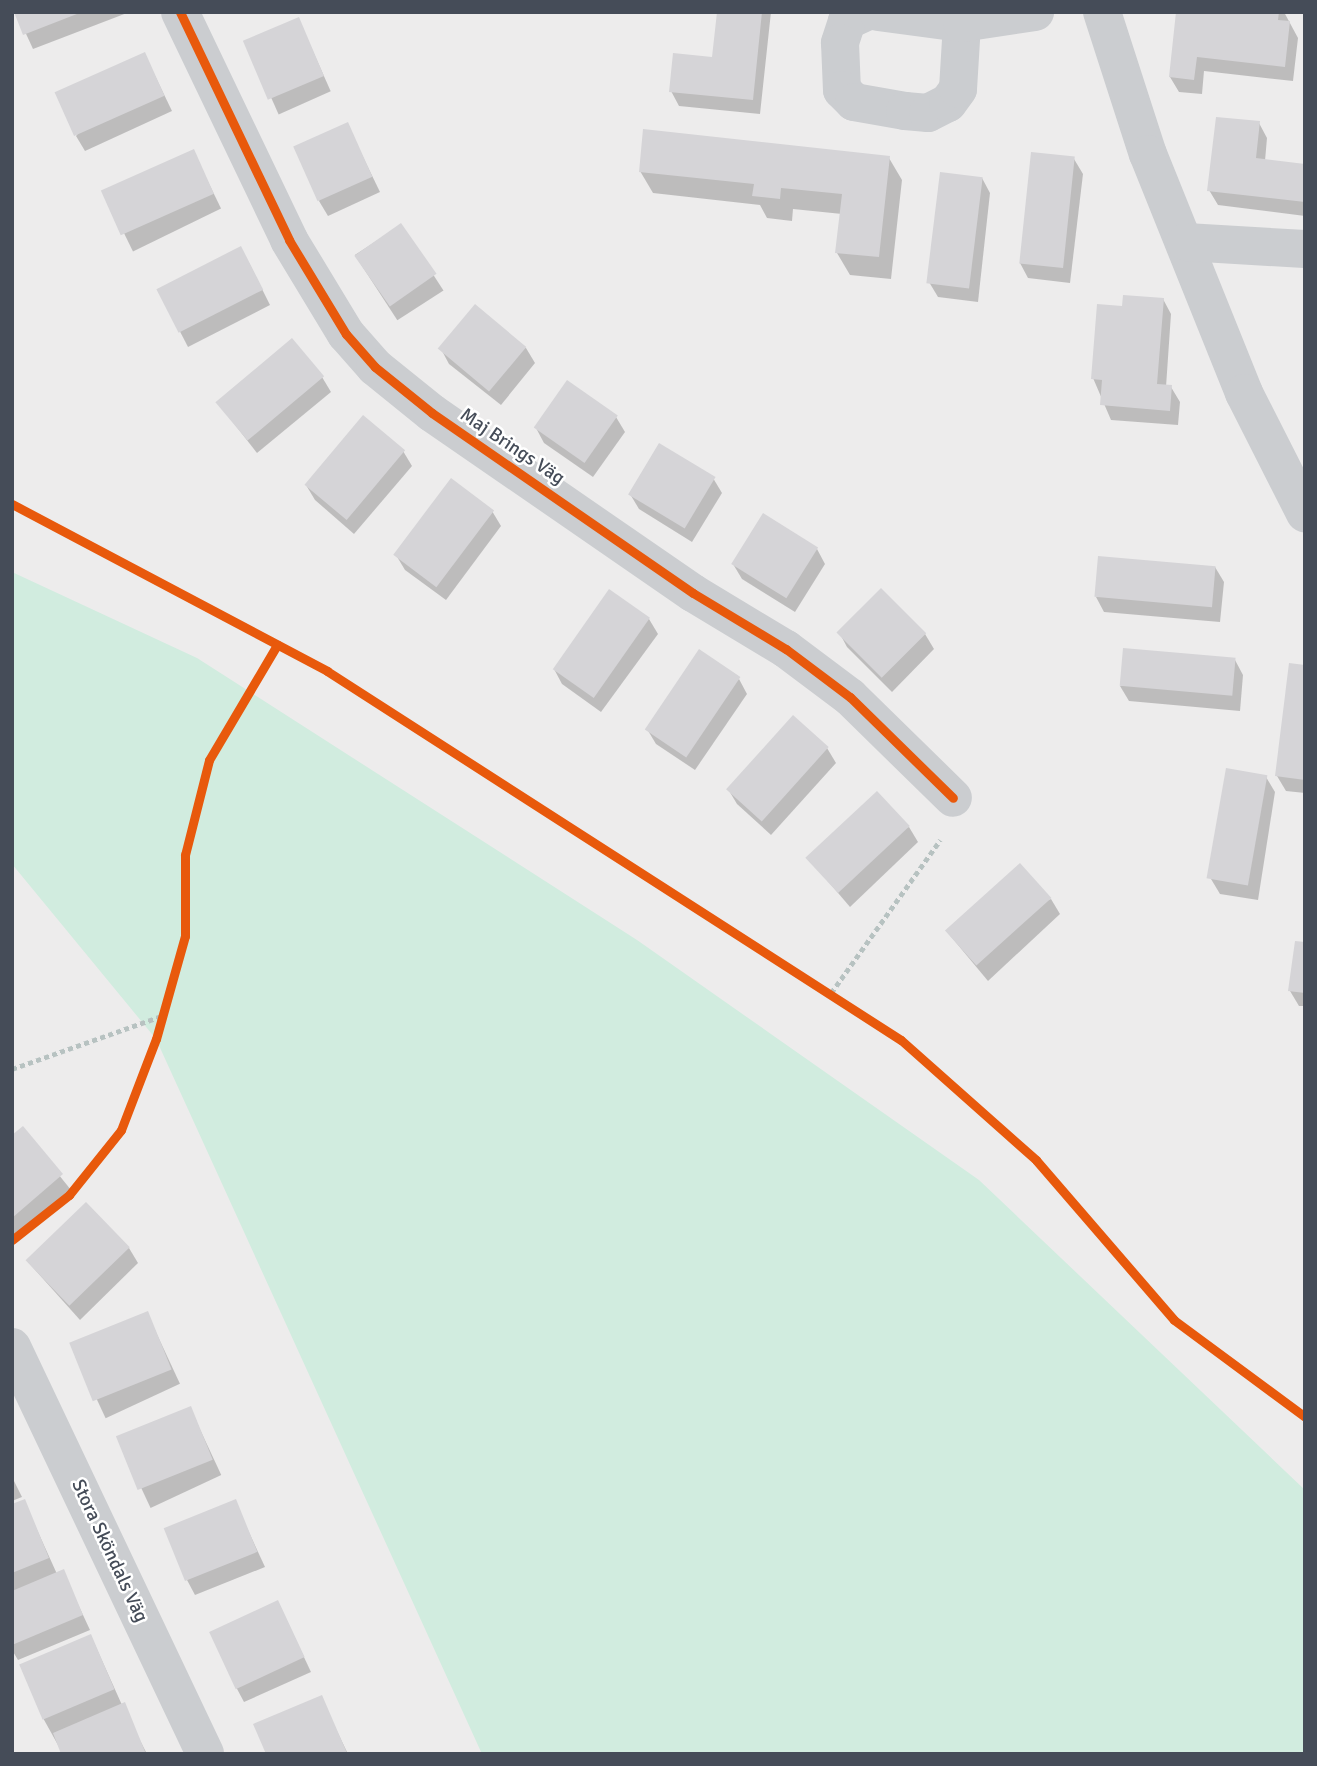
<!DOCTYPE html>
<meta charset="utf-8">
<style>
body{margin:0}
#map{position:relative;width:1317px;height:1766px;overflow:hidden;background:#edecec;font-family:Signika,sans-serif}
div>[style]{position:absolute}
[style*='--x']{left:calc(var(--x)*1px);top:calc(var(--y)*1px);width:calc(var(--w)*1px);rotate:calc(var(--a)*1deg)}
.green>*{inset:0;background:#d1ecdf}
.shadow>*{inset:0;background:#0003;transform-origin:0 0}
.building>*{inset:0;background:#d5d4d7;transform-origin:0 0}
.path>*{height:4.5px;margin-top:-2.25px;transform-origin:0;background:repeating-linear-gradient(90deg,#b7c2c1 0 5px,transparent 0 8.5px)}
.minor>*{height:38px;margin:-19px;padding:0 19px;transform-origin:19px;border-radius:19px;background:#cbcdd0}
.cycleway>*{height:9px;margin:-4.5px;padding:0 4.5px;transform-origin:4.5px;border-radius:4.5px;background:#e8590c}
span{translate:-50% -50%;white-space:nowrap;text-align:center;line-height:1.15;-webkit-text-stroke:5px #fff;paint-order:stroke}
.street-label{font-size:19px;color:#454c58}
.frame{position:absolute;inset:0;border:14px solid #454c58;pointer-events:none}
</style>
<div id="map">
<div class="green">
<i style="clip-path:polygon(12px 572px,197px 658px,637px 940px,979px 1180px,1305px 1490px,1305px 1754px,482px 1754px,156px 1039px,12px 864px)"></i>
</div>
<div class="shadow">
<i style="clip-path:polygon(16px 12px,127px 12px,127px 13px,33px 49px)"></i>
<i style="clip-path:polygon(719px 12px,771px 12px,760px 114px,679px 106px,671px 91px,714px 59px)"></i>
<i style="clip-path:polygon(1218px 12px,1284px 12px,1298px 38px,1293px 81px,1204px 71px,1202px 94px,1179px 92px,1170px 77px)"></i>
<i style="left:299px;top:20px;width:78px;height:57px;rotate:66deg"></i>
<i style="clip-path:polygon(145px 55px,172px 111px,85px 151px,76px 136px)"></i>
<i style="clip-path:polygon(1259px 123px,1267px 138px,1265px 161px,1305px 166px,1305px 216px,1218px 205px,1209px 190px)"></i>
<i style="clip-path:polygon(347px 124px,380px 192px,328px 216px,319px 201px)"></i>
<i style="left:193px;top:151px;width:64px;height:98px;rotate:64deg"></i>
<i style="clip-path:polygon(889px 158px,902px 180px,891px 279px,850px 275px,837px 253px,842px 214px,793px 209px,792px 221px,767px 218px,760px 205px,653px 193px,640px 171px)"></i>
<i style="clip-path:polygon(1074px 159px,1083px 174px,1070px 283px,1028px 278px,1020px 263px)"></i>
<i style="clip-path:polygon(982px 178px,990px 193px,978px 302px,938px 297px,929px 282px)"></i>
<i style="left:401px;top:225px;width:78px;height:55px;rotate:57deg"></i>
<i style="clip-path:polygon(249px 263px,270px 305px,188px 347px,158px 289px)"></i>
<i style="clip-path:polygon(1163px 299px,1171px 314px,1166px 387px,1171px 387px,1180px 402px,1178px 425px,1111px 420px,1093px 378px)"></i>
<i style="clip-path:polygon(526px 348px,535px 363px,501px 405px,449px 364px,441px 349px)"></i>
<i style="clip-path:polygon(322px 377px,331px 392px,257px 453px,218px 403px)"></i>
<i style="clip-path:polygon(616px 417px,625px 432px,593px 477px,544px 443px,536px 428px)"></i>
<i style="clip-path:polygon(403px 451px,412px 466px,354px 534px,315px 500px,306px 485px)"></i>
<i style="clip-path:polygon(713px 478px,722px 493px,692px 542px,639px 509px,630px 494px)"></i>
<i style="clip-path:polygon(492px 511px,501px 526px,446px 600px,405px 570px,396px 555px)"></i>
<i style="clip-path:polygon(817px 549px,825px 564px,795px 612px,742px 579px,733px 564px)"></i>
<i style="clip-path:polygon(1215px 567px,1224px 582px,1220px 622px,1104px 612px,1096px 597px)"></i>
<i style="clip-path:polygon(610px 591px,649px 619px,658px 634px,601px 712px,562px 684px,554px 669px)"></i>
<i style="clip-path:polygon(881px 591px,925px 634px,934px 649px,892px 692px,847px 647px,839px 632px)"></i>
<i style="clip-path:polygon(1235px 660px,1243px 675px,1240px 711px,1129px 701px,1120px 686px)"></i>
<i style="clip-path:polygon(1305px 667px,1305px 793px,1286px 791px,1277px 776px)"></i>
<i style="clip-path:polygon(739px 679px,747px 694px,695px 770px,656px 744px,647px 729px)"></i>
<i style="clip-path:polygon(827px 748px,836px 763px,771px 835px,737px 804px,728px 789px)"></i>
<i style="clip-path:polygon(1266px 777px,1275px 792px,1258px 900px,1220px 894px,1211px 879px)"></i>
<i style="clip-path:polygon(909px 827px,918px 842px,850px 907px,809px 859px)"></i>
<i style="clip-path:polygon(1051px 899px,1060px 914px,988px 981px,948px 933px)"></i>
<i style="clip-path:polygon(1305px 944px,1305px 1006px,1299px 1006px,1290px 991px)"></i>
<i style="clip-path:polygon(22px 1129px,71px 1190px,12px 1240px,12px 1137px)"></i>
<i style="clip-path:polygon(129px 1248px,138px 1263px,80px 1320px,28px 1262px)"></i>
<i style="left:147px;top:1313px;width:78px;height:82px;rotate:65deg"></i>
<i style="left:190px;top:1408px;width:74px;height:78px;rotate:65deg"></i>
<i style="clip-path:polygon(12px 1477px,22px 1497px,12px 1501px)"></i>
<i style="clip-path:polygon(24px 1501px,57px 1574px,63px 1572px,90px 1630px,18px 1660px,12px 1650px,12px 1506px)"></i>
<i style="clip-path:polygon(235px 1502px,265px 1567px,195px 1595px,187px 1580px)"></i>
<i style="clip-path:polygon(278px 1602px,311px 1672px,244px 1702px,236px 1687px)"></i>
<i style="clip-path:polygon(91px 1636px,122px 1705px,147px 1754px,63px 1754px,43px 1718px)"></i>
<i style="clip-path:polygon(321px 1698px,348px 1754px,268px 1754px)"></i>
</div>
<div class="building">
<i style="clip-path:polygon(14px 12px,82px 12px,23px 35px)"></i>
<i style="clip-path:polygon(717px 12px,762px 12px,753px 100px,669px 92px,673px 53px,712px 57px)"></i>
<i style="clip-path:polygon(1176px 12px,1279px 12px,1278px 20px,1290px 21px,1285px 67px,1197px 57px,1194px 80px,1169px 77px)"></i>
<i style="left:299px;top:17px;width:64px;height:61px;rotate:67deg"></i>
<i style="left:145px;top:52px;width:48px;height:99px;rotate:66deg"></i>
<i style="clip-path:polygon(1216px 117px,1260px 121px,1256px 158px,1305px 164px,1305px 202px,1207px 191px)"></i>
<i style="left:348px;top:122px;width:60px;height:60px;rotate:66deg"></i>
<i style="clip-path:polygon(643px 129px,890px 156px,879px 257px,835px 253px,842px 194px,781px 188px,780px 199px,752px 196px,754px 184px,639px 172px)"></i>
<i style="left:194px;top:149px;width:49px;height:102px;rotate:66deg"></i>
<i style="left:1031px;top:152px;width:44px;height:112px;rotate:6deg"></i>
<i style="left:940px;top:172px;width:43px;height:112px;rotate:7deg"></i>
<i style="left:401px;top:223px;width:62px;height:57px;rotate:55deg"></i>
<i style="left:241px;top:246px;width:49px;height:95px;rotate:63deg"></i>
<i style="clip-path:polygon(1123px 295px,1164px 298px,1157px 384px,1172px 385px,1170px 411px,1100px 405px,1102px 380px,1091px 379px,1097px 304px,1122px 306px)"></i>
<i style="left:475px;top:304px;width:67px;height:58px;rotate:40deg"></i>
<i style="left:292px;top:338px;width:50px;height:100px;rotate:50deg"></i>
<i style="left:567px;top:380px;width:62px;height:58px;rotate:35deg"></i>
<i style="left:363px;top:415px;width:55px;height:91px;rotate:40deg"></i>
<i style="left:659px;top:443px;width:66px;height:60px;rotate:31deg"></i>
<i style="left:451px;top:478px;width:54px;height:96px;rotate:37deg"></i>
<i style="left:763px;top:513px;width:65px;height:60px;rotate:32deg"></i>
<i style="left:1098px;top:556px;width:118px;height:41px;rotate:5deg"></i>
<i style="left:881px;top:588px;width:64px;height:63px;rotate:45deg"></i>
<i style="left:609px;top:589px;width:50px;height:98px;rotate:35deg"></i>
<i style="left:1123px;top:648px;width:113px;height:38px;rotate:5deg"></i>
<i style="left:699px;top:649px;width:50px;height:97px;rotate:34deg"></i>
<i style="clip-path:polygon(1289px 663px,1305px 665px,1305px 780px,1275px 776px)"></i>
<i style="left:793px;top:715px;width:48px;height:100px;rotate:42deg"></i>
<i style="left:1226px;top:768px;width:42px;height:112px;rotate:10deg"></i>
<i style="left:877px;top:791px;width:48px;height:98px;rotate:47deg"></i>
<i style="left:1020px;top:863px;width:47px;height:101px;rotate:48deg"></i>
<i style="clip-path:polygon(1295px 941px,1305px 942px,1305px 993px,1288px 991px)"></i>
<i style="clip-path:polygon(23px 1126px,63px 1174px,12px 1218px,12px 1135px)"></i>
<i style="left:86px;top:1202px;width:63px;height:84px;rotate:46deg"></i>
<i style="left:148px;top:1311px;width:63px;height:85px;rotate:68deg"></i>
<i style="left:191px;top:1406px;width:58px;height:81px;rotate:68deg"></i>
<i style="clip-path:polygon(25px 1499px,49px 1558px,12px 1573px,12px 1504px)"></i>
<i style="left:236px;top:1499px;width:57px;height:78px;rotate:68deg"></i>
<i style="clip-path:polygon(64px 1569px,83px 1615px,12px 1645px,12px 1591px)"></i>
<i style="left:278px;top:1600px;width:63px;height:76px;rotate:65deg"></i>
<i style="left:91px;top:1634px;width:60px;height:78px;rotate:67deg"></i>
<i style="clip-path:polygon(322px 1695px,347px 1753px,266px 1754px,253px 1724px)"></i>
<i style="clip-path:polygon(125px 1702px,146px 1754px,61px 1754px,53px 1733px)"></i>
</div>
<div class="path">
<i style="--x:831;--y:993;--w:188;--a:-54.5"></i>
<i style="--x:12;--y:1069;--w:159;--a:-19.5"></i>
</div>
<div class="minor">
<i style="--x:180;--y:12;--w:253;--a:64.4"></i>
<i style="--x:289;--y:240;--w:110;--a:58.8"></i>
<i style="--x:346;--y:334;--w:44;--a:48.7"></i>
<i style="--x:375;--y:367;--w:73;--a:38.9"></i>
<i style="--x:432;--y:413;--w:317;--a:34.6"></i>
<i style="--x:693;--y:593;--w:109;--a:31.1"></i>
<i style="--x:786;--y:649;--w:80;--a:36.9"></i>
<i style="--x:850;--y:697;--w:144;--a:44.4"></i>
<i style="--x:866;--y:12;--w:21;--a:155"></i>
<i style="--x:847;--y:21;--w:23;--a:108"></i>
<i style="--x:840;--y:43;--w:47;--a:87.6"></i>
<i style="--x:842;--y:90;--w:17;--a:45"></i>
<i style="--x:854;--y:102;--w:52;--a:10"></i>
<i style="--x:905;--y:111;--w:23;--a:5"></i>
<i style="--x:928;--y:113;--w:22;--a:-27"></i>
<i style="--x:948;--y:103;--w:17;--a:-54"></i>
<i style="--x:958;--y:89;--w:66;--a:-86.5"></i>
<i style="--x:878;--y:12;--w:85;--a:7.5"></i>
<i style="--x:962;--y:23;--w:74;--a:-8.6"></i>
<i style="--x:1102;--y:12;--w:149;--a:72.1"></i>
<i style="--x:1148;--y:154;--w:258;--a:68.1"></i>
<i style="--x:1244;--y:393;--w:135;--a:63.1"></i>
<i style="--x:1186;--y:242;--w:119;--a:3.4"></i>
<i style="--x:12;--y:1347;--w:450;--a:64.6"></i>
</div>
<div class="cycleway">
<i style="--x:180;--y:12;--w:253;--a:64.4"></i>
<i style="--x:289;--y:240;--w:110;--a:58.8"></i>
<i style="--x:346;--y:334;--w:44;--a:48.7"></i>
<i style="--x:375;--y:367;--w:73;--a:38.9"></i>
<i style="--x:432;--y:413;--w:317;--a:34.6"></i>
<i style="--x:693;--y:593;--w:109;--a:31.1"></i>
<i style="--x:786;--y:649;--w:80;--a:36.9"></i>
<i style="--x:850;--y:697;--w:144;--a:44.4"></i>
<i style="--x:12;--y:504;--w:357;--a:27.9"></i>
<i style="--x:327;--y:671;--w:682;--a:32.74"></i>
<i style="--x:901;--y:1040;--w:181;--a:41.6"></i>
<i style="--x:1036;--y:1160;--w:211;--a:49.2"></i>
<i style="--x:1174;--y:1320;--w:163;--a:36.5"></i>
<i style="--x:12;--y:1240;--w:73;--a:-38.3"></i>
<i style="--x:69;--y:1195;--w:83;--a:-51.3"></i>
<i style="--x:121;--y:1130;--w:97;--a:-69"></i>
<i style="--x:156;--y:1039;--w:107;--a:-74.3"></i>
<i style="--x:185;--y:936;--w:81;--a:-90"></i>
<i style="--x:185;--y:855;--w:98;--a:-75.8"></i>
<i style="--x:209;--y:760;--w:134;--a:-59.4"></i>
</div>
<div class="street-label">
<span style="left:512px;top:447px;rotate:34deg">Maj Brings Väg</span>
<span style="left:109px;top:1551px;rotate:65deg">Stora Sköndals Väg</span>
</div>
<div class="frame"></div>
</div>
